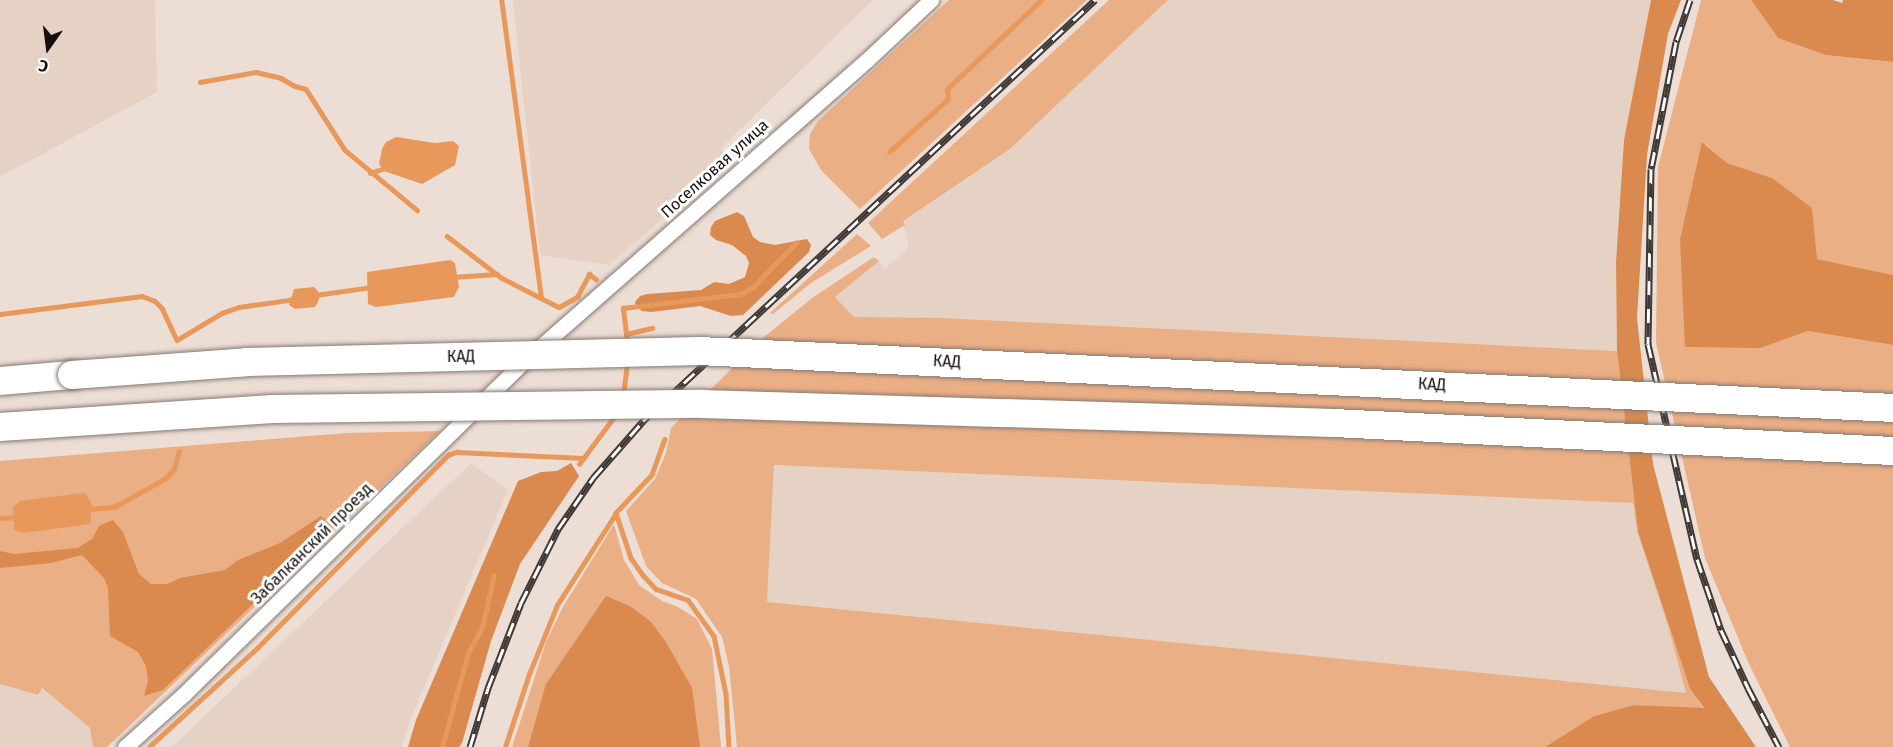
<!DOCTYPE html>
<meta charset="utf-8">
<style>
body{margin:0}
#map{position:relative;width:1893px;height:747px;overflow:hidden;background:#ecded5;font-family:"Fira Sans",sans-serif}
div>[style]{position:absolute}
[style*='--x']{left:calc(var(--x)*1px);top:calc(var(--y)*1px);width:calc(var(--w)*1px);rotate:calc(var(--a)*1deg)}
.built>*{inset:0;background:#e6d2c4}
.green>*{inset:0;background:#ebaf85}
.forest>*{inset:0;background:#da8a4e}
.water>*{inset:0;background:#e9985c}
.stream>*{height:4.5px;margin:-2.25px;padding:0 2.25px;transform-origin:2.25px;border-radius:2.25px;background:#e9985c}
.roads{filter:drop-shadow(0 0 2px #867a72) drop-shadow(0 0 2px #867a72)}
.street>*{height:15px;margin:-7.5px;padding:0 7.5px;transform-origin:7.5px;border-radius:7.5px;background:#fff}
.highway>*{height:28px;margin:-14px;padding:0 14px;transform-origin:14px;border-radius:14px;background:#fff}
.rail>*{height:7px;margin-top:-3.5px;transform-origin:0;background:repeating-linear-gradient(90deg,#fff 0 14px,#3f3834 0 28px);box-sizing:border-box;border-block:2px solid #3f3834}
.bridges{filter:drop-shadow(0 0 2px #867a72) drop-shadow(0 0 2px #867a72)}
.highway-bridge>*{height:28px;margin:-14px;padding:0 14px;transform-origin:14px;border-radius:14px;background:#fff}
span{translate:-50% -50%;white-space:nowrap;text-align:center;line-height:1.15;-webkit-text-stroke:6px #fff;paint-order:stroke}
.street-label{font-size:16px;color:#15100d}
.north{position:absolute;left:18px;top:18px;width:60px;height:60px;-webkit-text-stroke:4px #fff;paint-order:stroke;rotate:194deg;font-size:16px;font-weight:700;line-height:24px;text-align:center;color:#15100d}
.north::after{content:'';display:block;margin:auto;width:21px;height:27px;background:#15100d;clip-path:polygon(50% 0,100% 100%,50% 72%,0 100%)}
</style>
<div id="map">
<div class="built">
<i style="clip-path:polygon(0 0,155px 0,157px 92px,0 177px)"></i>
<i style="clip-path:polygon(513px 0,873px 0,722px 147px,724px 166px,609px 265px,540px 255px)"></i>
<i style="clip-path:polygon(1168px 0,1651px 0,1624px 140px,1616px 262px,1617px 351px,943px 318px,854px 317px,835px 297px,879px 261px,885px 269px,909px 247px,902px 221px,1010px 149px)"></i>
<i style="clip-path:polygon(471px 463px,508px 490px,411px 718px,402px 747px,172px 747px)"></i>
<i style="clip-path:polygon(774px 465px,1633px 503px,1637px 531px,1668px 626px,1686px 694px,767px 602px)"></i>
<i style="clip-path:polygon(0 684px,37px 695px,41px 688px,91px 728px,93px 747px,0 747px)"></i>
</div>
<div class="green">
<i style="clip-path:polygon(949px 0,1087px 0,860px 209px,821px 170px,809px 149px,810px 134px,818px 121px)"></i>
<i style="clip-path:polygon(1109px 0,1168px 0,1010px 149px,903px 221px,905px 225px,882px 239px,868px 223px)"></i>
<i style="clip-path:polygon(1701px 0,1751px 0,1778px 38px,1825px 55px,1893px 62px,1893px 275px,1817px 259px,1772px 178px,1727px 163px,1703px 142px,1680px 239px,1684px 287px,1761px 348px,1808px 331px,1893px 345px,1893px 747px,1790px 747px,1748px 662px,1705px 558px,1656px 343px,1658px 167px)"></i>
<i style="clip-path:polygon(857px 234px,871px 246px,811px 283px,773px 314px,770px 313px)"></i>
<i style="clip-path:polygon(evenodd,874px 257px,879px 261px,835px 297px,854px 317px,943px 318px,1617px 351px,1638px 532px,1690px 689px,1704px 709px,1634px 705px,1594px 716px,1545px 747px,737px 747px,729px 666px,722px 637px,696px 599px,662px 583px,646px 566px,626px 511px,655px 479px,666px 453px,671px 428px,763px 338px,812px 298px,874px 257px,774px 465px,1633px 503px,1637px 531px,1668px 626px,1686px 693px,767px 602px,774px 465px)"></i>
<i style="clip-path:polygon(440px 431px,107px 747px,93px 747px,90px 728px,42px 688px,38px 695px,0 684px,0 461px,346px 433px)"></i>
<i style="clip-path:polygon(614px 524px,624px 560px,639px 585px,662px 601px,678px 607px,697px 619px,712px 649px,721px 747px,512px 747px,546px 642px,563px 607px)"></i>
</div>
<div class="forest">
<i style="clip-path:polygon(1651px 0,1681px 0,1668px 34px,1647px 155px,1637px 318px,1653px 464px,1709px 677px,1756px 747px,1545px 747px,1594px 716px,1634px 705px,1704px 708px,1690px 689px,1638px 532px,1617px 351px,1616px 262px,1624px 140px)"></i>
<i style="clip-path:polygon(1751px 0,1833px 0,1842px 3px,1843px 0,1893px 0,1893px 62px,1825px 55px,1778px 38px)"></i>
<i style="clip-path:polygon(1702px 142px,1727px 163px,1772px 178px,1812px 208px,1817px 259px,1893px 275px,1893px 345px,1808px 331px,1761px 348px,1685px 347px,1680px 239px)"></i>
<i style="clip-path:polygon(737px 212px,744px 216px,753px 237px,760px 242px,775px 245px,807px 239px,811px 245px,809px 252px,743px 315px,731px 316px,700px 306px,651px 312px,642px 311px,636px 306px,635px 302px,640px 296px,647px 294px,701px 290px,714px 282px,729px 284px,745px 277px,749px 263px,746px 256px,732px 245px,716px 240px,710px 235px,711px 227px,715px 221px)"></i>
<i style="clip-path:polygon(571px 463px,579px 476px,520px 564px,491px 641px,462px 743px,459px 747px,408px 747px,416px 720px,518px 481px,541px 472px,557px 471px)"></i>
<i style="clip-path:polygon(321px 516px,334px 527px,163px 690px,144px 696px,148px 681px,146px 666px,138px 652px,110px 636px,108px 588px,104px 578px,82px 555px,51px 563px,0 568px,0 551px,14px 554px,77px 548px,92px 539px,99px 526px,113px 520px,123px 532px,139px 574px,151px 584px,167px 584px,180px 578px,225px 570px,238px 560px,280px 543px)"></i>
<i style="clip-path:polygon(606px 596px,630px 606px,651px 622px,666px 642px,692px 688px,700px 747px,528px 747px,546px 684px)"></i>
</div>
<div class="water">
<i style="clip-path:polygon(396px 137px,435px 143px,453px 141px,459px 146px,455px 165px,422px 184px,384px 171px,379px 164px,382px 149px,386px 142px)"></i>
<i style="clip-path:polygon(450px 260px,455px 263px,459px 287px,454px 297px,376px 307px,368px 304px,367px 272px)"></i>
<i style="clip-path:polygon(314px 287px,318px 291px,319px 300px,315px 307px,295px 309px,289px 305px,294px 289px)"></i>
<i style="clip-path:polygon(83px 493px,87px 495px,92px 505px,90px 524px,22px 533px,14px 529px,13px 507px,20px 501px)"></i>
</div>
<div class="stream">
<i style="--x:200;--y:82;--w:57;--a:-10.1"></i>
<i style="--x:256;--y:72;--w:26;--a:13"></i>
<i style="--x:281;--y:78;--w:16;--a:30"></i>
<i style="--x:295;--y:86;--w:11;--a:15"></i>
<i style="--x:306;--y:89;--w:72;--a:57.4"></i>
<i style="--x:345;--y:150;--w:94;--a:39.8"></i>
<i style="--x:889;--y:152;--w:79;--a:-41.9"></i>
<i style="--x:948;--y:99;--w:10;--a:-96"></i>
<i style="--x:947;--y:89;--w:129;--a:-43.4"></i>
<i style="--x:370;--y:173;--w:19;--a:-18"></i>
<i style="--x:447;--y:236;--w:69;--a:37.4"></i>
<i style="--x:502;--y:278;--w:44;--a:27.1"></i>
<i style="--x:541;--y:298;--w:301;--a:-97.6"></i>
<i style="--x:452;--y:277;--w:45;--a:-3.8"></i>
<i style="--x:315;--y:295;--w:58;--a:-8"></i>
<i style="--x:541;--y:298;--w:20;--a:27"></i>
<i style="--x:559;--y:307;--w:21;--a:-29"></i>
<i style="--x:577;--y:297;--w:26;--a:-62"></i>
<i style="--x:589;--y:274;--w:9;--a:36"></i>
<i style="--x:0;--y:314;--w:143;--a:-7.2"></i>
<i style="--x:142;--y:296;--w:14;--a:21"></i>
<i style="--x:155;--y:301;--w:10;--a:45"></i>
<i style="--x:162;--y:308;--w:35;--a:65"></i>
<i style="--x:177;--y:340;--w:52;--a:-31"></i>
<i style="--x:222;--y:313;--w:18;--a:-19"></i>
<i style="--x:239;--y:307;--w:57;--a:-8.1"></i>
<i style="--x:626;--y:334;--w:27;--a:-13"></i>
<i style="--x:627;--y:342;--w:34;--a:-97"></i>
<i style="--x:623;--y:308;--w:118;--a:-6.8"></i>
<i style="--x:740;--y:294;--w:15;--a:-28"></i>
<i style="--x:753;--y:287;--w:62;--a:-45.7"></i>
<i style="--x:623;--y:396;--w:34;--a:-83"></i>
<i style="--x:665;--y:439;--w:38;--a:110"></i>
<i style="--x:652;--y:475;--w:52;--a:133.5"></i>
<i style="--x:616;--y:513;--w:47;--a:71.6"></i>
<i style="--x:631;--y:558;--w:21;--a:55"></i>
<i style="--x:643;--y:575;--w:19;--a:47"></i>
<i style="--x:656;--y:589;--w:34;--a:19"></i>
<i style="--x:688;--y:600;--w:44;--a:54.2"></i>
<i style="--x:714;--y:636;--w:59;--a:78.3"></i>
<i style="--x:726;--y:694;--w:53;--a:86.8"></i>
<i style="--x:579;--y:464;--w:62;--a:-53.5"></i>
<i style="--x:89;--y:509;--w:25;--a:-5"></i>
<i style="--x:114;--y:507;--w:60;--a:-29.1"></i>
<i style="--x:166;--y:478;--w:12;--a:-48"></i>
<i style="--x:174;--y:469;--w:18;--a:-74"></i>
<i style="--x:0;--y:518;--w:18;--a:-3"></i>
<i style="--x:149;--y:747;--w:147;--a:-42.5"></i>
<i style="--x:257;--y:648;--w:272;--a:-45.3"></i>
<i style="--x:448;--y:455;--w:9;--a:-21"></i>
<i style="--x:456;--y:452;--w:128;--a:2.7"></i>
<i style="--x:442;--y:747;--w:98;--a:-74.5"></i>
<i style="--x:468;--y:653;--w:29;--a:-61"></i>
<i style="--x:482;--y:628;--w:54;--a:-77.2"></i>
<i style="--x:505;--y:747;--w:77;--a:-71.8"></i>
<i style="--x:529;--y:674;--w:74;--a:-67.9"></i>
<i style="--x:557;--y:605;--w:109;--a:-57.3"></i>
</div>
<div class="roads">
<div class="street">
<i style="--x:125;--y:747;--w:79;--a:-41.9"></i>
<i style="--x:184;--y:694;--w:473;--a:-44.4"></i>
<i style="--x:522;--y:363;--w:459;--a:-41.3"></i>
<i style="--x:867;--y:60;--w:88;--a:-43.2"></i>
</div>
<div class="highway">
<i style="--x:0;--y:381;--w:72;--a:-4.8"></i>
</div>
</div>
<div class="rail">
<i style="--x:1690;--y:0;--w:44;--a:108.4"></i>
<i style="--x:1676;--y:42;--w:129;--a:101.1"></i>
<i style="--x:1651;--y:169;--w:175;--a:91"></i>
<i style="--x:1648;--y:344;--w:221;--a:77.2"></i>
<i style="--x:1697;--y:559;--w:75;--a:71.3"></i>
<i style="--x:1721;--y:630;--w:64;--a:65"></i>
<i style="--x:1748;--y:688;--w:67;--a:62.3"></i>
<i style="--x:470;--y:747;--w:62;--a:-73"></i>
<i style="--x:488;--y:688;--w:91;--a:-68.8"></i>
<i style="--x:521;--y:603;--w:83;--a:-63.4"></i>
<i style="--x:558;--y:529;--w:62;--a:-55.5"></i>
<i style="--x:593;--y:478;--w:76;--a:-48.7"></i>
<i style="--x:643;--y:421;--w:618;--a:-42.97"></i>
</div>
<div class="bridges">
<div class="highway-bridge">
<i style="--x:72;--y:375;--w:175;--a:-4.2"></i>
<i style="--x:247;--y:362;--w:452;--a:-1.4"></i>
<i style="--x:699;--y:351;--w:1195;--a:2.73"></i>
<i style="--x:0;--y:427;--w:273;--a:-3.8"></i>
<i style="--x:272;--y:409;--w:430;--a:-0.7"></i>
<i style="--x:702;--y:404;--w:632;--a:1.72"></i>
<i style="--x:1334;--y:423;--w:560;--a:2.87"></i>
</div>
</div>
<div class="street-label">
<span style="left:715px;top:169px;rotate:-42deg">Поселковая улица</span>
<span style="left:461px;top:357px;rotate:-1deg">КАД</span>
<span style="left:947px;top:362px;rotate:3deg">КАД</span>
<span style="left:1432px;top:385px;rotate:3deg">КАД</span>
<span style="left:312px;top:544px;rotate:-45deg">Забалканский проезд</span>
</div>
<div class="north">С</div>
</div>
